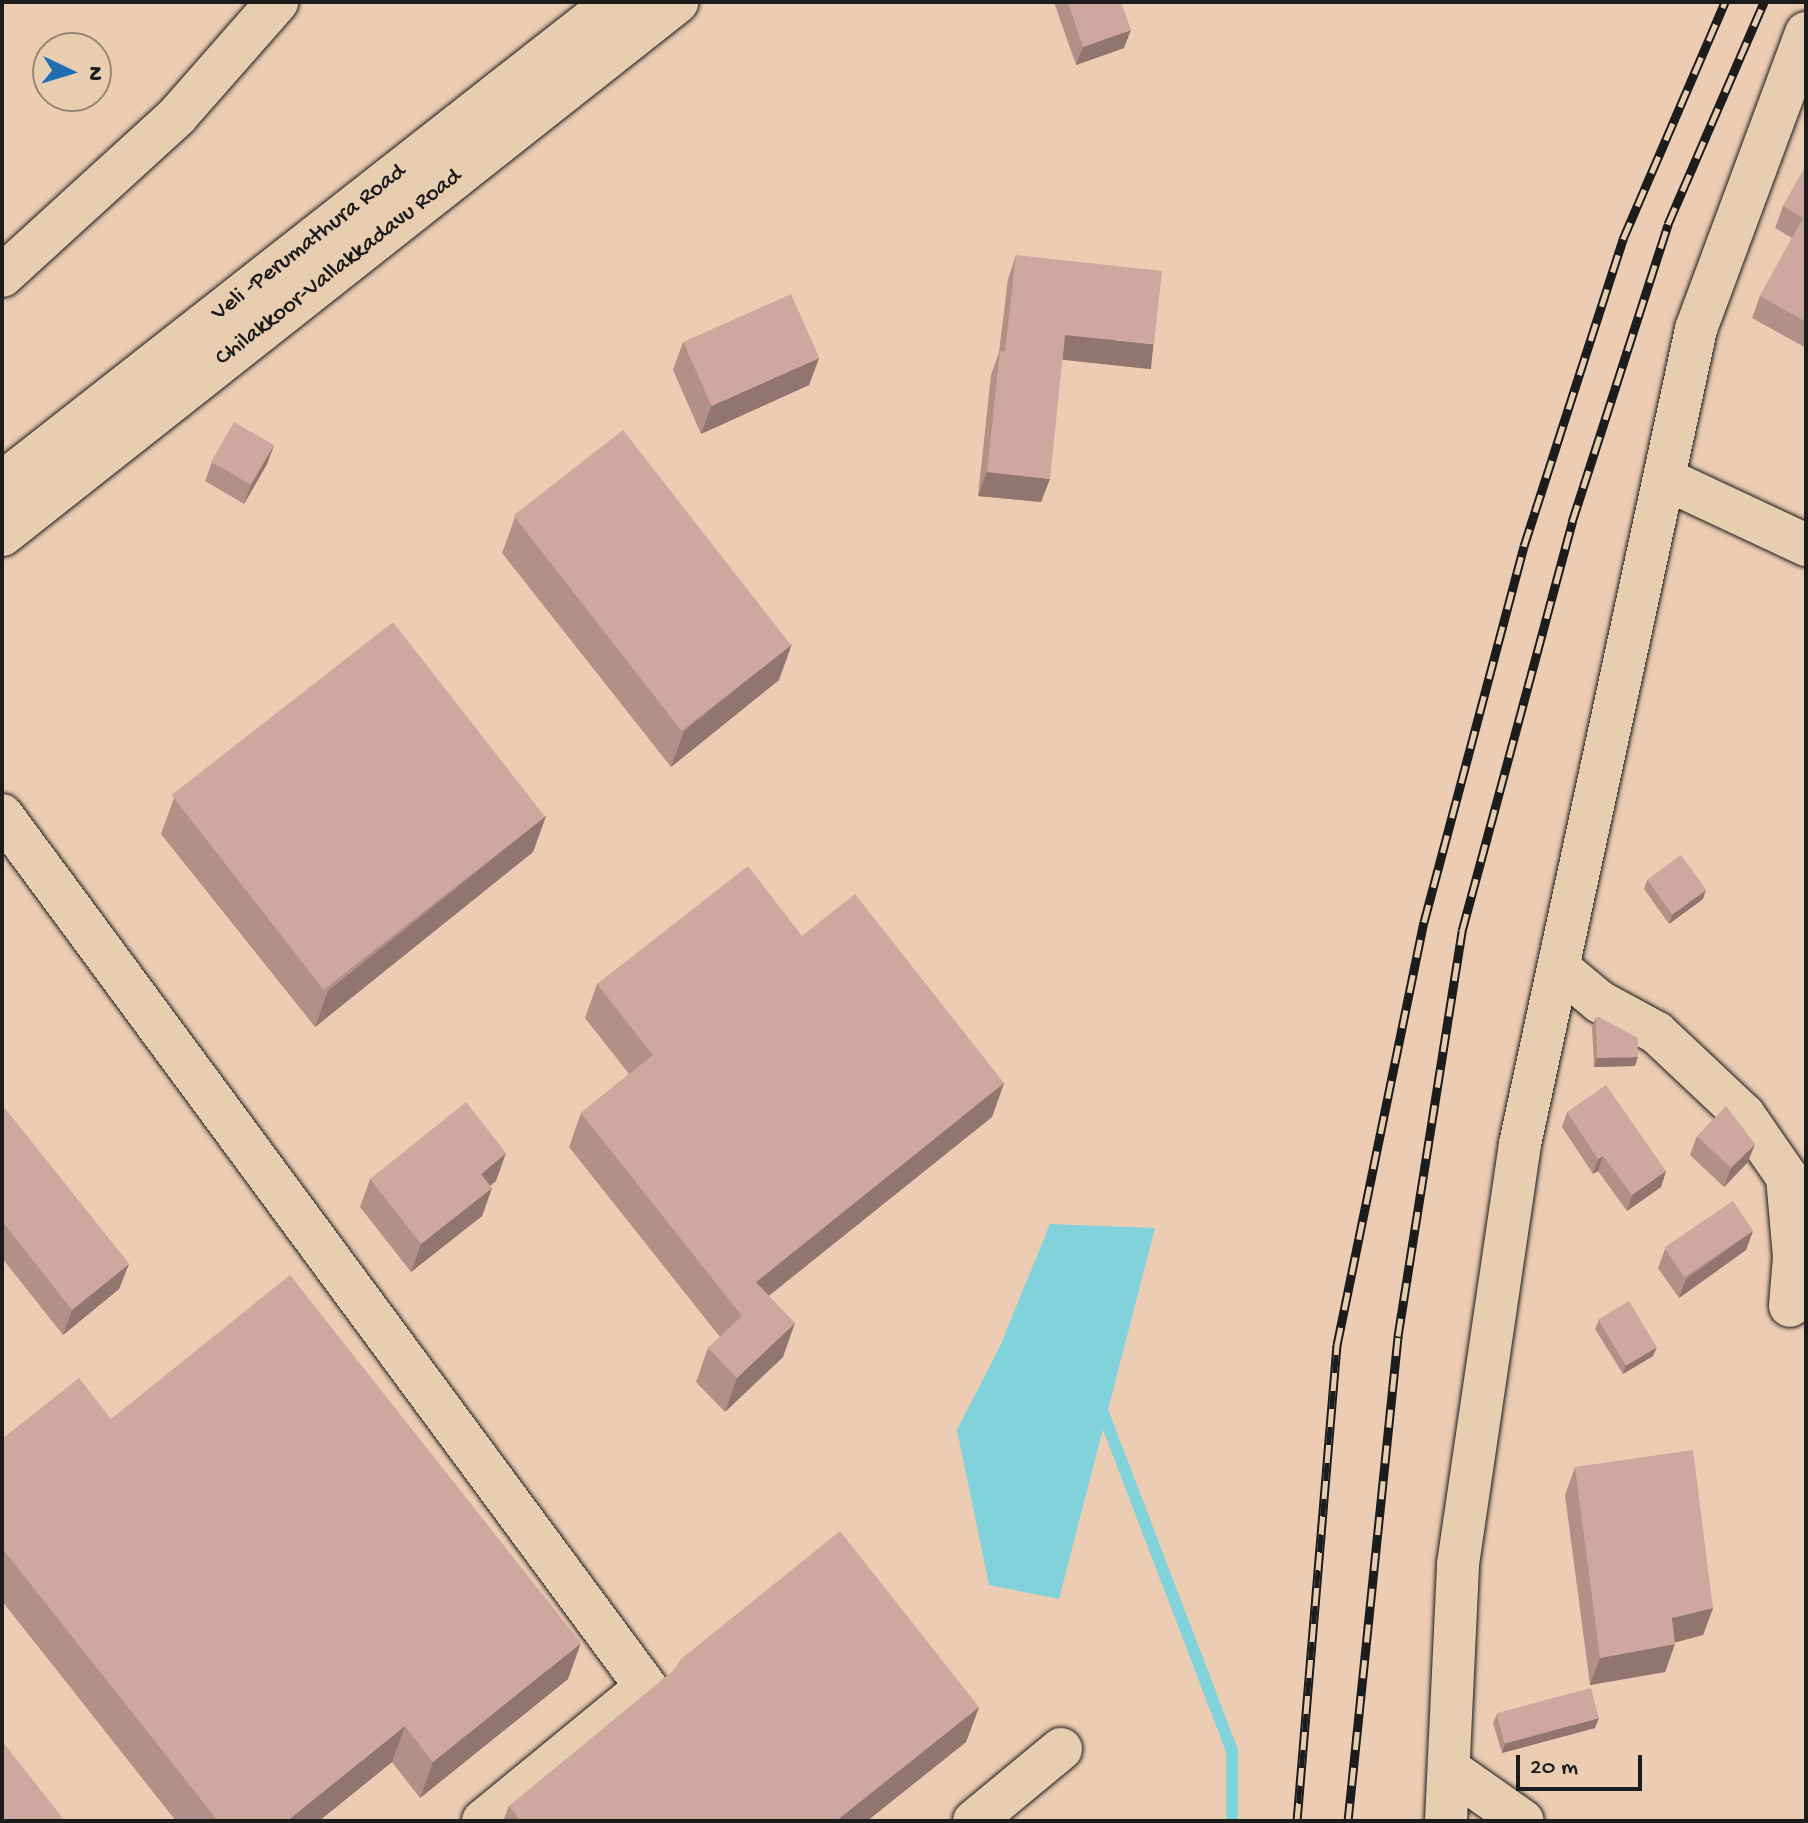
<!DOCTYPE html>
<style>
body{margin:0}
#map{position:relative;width:1808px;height:1823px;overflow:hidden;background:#eccdb3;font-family:"Gochi Hand",sans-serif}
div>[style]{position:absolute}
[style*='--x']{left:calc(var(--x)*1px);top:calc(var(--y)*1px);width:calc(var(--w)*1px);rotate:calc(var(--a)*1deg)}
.water>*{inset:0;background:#82d2dc}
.stream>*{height:12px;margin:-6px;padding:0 6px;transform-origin:6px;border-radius:6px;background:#82d2dc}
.roads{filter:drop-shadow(0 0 2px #1c1c1c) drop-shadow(0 0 2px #1c1c1c)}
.minor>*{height:42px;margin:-21px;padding:0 21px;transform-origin:21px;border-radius:21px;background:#e8ceb0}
.major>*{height:44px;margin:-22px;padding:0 22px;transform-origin:22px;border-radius:22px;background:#e8ceb0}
.rail>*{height:9px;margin-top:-4.5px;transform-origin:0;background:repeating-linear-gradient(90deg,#e8ceb0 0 18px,#1c1c1c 0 36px);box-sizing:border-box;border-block:2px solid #1c1c1c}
.wall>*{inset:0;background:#b19088}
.shaded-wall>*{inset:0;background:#90766f;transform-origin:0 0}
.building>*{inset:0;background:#cea89e;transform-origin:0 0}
span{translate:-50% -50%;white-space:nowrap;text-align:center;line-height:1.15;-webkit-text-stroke:8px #e8ceb0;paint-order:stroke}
.street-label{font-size:24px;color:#1c1c1c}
.frame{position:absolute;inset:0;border:4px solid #1c1c1c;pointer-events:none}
.north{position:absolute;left:32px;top:32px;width:80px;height:80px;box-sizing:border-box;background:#e8ceb0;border:2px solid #968775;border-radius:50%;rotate:94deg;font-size:22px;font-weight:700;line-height:32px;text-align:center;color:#1c1c1c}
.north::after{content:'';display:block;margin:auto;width:28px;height:36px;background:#1f6fb2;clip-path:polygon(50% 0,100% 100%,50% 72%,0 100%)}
.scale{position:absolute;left:1516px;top:1755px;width:126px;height:36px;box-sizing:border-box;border:4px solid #1c1c1c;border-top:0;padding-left:10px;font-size:24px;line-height:28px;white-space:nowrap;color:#1c1c1c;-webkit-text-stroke:6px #e8ceb0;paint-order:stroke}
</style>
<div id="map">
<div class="water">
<i style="clip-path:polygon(1050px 1224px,1155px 1228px,1059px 1599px,989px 1585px,957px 1430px,1000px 1346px)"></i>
</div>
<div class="stream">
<i style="--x:1100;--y:1405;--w:369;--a:69.1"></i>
<i style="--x:1232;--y:1750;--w:71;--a:90"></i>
</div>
<div class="roads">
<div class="minor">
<i style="--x:2;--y:276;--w:237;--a:-42.4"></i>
<i style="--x:177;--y:116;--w:152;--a:-48.7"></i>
<i style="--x:1665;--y:479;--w:156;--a:25.1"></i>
<i style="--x:2;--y:815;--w:1084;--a:53.55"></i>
<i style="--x:646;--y:1687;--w:211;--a:140.6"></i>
<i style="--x:1559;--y:968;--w:53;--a:39.7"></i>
<i style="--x:1600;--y:1002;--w:65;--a:28.5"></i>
<i style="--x:1657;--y:1033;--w:120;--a:43.3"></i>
<i style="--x:1744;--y:1115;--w:75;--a:55.3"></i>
<i style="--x:1787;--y:1177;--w:80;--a:85"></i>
<i style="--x:1794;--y:1257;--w:49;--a:94.7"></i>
<i style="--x:1449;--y:1769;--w:90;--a:35.1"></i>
<i style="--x:974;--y:1821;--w:113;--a:-39.6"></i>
<i style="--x:1446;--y:1821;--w:257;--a:-87.3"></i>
<i style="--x:1458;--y:1564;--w:425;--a:-81.6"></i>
<i style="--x:1520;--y:1144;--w:834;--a:-77.81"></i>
<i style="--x:1696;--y:329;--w:316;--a:-69.6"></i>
</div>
<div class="major">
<i style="--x:2;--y:484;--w:781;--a:-38.13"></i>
<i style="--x:2;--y:534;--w:859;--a:-38.28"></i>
</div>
</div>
<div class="rail">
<i style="--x:1297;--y:1821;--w:478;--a:-85.2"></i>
<i style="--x:1337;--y:1345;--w:432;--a:-78.4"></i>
<i style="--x:1424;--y:922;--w:389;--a:-75.1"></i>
<i style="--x:1524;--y:546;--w:323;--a:-72.1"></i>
<i style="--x:1623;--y:239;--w:258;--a:-66.7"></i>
<i style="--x:1348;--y:1821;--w:488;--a:-84.1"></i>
<i style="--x:1398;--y:1336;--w:410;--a:-81"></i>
<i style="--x:1462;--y:931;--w:424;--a:-74.9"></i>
<i style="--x:1572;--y:522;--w:313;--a:-72.1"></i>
<i style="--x:1668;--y:224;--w:242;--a:-66.6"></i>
</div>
<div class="wall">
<i style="clip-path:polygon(1054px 2px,1121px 2px,1124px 48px,1076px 65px)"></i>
<i style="clip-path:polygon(1806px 166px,1806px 348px,1752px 318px,1760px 296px,1792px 238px,1775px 228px,1783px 206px)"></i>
<i style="clip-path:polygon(1016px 255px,1145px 367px,1062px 359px,1041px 502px,978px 496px,991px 375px,999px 352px,1008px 279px)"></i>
<i style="clip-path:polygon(683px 342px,819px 358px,809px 385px,701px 434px,673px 370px)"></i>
<i style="clip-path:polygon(274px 445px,267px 464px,244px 504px,205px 481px,212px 462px)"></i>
<i style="clip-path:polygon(515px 517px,779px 680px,671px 767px,502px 553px)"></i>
<i style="clip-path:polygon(174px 798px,546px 816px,533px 852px,315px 1027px,161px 834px)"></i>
<i style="clip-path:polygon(1647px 880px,1703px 899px,1669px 924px,1644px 889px)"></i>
<i style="clip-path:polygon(802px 936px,1004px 1083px,992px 1117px,769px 1296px,783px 1357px,725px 1412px,696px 1382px,708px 1348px,720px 1337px,569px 1147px,581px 1113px,629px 1074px,585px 1018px,597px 984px)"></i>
<i style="clip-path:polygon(1596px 1017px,1635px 1066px,1594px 1067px,1592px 1027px)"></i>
<i style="clip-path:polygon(2px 1105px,129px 1264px,119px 1289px,63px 1335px,2px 1258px)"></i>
<i style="clip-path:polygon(1567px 1112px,1666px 1171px,1661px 1187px,1627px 1211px,1598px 1171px,1593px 1174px,1562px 1127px)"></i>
<i style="clip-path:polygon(1697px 1136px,1748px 1162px,1724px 1187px,1690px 1155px)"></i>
<i style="clip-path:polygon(370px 1179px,496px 1181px,490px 1186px,492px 1188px,482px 1216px,411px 1272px,360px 1207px)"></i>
<i style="clip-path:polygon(1753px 1231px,1746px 1250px,1679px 1298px,1658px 1268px,1665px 1249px)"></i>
<i style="clip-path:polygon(1599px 1320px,1653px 1356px,1623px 1374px,1595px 1329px)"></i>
<i style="clip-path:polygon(111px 1419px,568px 1679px,420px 1798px,392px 1762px,319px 1821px,176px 1821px,2px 1601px,2px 1439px)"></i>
<i style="clip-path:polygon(1575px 1467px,1713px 1608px,1703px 1635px,1675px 1642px,1665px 1672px,1590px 1685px,1565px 1495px)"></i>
<i style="clip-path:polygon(979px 1707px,966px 1742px,867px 1821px,503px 1821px,509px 1806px)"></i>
<i style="clip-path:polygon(1497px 1714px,1595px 1728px,1502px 1753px,1493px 1723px)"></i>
</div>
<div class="shaded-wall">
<i style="clip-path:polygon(1131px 30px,1124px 48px,1076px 65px,1083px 47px)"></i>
<i style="left:1065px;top:335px;width:89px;height:25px;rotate:6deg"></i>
<i style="clip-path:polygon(819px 358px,809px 385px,701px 434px,711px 406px)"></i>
<i style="clip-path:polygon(274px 445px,267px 464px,244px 504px,251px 485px)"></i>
<i style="clip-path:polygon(987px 472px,1050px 479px,1041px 502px,978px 496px)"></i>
<i style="clip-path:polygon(792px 644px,779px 680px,671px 767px,684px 731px)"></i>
<i style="clip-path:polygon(546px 816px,533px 852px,315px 1027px,328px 991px)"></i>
<i style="clip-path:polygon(1706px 890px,1703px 899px,1669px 924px,1672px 915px)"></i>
<i style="clip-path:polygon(1638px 1057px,1635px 1066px,1594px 1067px,1597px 1058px)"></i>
<i style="clip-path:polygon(1004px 1083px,992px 1117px,743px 1316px,756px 1282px)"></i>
<i style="clip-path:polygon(1755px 1144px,1748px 1162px,1724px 1187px,1731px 1168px)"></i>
<i style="clip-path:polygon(506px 1153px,496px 1181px,471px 1201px,481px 1174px)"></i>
<i style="clip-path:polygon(1603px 1156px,1598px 1171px,1593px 1174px,1598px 1159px)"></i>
<i style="clip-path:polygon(1666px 1171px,1661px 1187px,1627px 1211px,1632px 1195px)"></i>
<i style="clip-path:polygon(492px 1188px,482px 1216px,411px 1272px,421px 1244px)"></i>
<i style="clip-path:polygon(1753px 1231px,1746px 1250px,1679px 1298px,1686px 1279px)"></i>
<i style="clip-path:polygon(129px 1264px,119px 1289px,63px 1335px,72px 1310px)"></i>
<i style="clip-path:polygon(795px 1323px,783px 1357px,725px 1412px,737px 1378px)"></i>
<i style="clip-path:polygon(1657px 1347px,1653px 1356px,1623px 1374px,1626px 1365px)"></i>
<i style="clip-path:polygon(1713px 1608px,1703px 1635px,1662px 1646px,1672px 1618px)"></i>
<i style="clip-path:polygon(581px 1643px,568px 1679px,420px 1798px,433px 1762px)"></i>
<i style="clip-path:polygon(1675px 1644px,1665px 1672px,1590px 1685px,1600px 1658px)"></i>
<i style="clip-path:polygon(979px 1707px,966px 1742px,867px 1821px,836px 1821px)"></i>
<i style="clip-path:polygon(1599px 1718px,1595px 1728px,1502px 1753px,1505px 1744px)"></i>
<i style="clip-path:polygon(405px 1726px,392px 1762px,319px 1821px,287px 1821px)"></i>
</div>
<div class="building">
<i style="clip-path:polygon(1068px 2px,1121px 2px,1131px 30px,1083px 47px)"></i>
<i style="clip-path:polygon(1806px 166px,1806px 322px,1760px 296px,1803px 218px,1783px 206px)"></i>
<i style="clip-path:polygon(1016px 255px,1162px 271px,1154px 344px,1065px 335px,1050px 479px,987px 472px,1000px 351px,1005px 352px)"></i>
<i style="left:791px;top:294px;width:70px;height:118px;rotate:66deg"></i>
<i style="left:234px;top:422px;width:46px;height:46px;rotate:30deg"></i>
<i style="left:623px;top:430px;width:273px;height:139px;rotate:52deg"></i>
<i style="left:393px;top:622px;width:247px;height:281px;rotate:52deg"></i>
<i style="left:1681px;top:855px;width:43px;height:42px;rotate:54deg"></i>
<i style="clip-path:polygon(748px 866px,802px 936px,855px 894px,1004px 1083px,756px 1282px,795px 1323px,737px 1378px,708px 1348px,742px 1316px,581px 1113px,653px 1055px,597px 984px)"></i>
<i style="clip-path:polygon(1596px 1017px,1599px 1017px,1638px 1038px,1638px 1057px,1597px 1058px)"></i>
<i style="clip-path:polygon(1606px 1085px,1666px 1171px,1632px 1195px,1603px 1156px,1598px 1159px,1567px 1112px)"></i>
<i style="clip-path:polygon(466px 1102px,506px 1153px,481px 1174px,492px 1188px,421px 1244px,370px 1179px)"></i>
<i style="clip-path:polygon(2px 1105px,129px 1264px,72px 1310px,2px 1221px)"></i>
<i style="clip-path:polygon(1726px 1106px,1755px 1144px,1731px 1168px,1697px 1136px)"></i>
<i style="left:1733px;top:1201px;width:36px;height:83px;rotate:56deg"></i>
<i style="clip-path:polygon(290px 1275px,581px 1643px,433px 1762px,405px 1726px,287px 1821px,218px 1821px,2px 1548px,2px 1439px,79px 1378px,111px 1419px)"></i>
<i style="left:1629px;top:1301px;width:54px;height:36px;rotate:59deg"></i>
<i style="clip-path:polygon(1693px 1450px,1713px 1608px,1672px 1618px,1675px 1644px,1600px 1658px,1575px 1467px)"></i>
<i style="clip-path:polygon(840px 1531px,979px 1707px,836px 1821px,521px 1821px,509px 1806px,674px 1670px,681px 1659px)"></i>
<i style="left:1591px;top:1688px;width:31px;height:98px;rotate:75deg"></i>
<i style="clip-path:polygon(2px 1741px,65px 1821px,2px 1821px)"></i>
</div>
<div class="street-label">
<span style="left:309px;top:243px;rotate:-38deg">Veli -Perumathura Road</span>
<span style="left:339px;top:268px;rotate:-38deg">Chilakkoor-Vallakkadavu Road</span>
</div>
<div class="frame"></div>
<div class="north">N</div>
<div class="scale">20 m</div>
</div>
